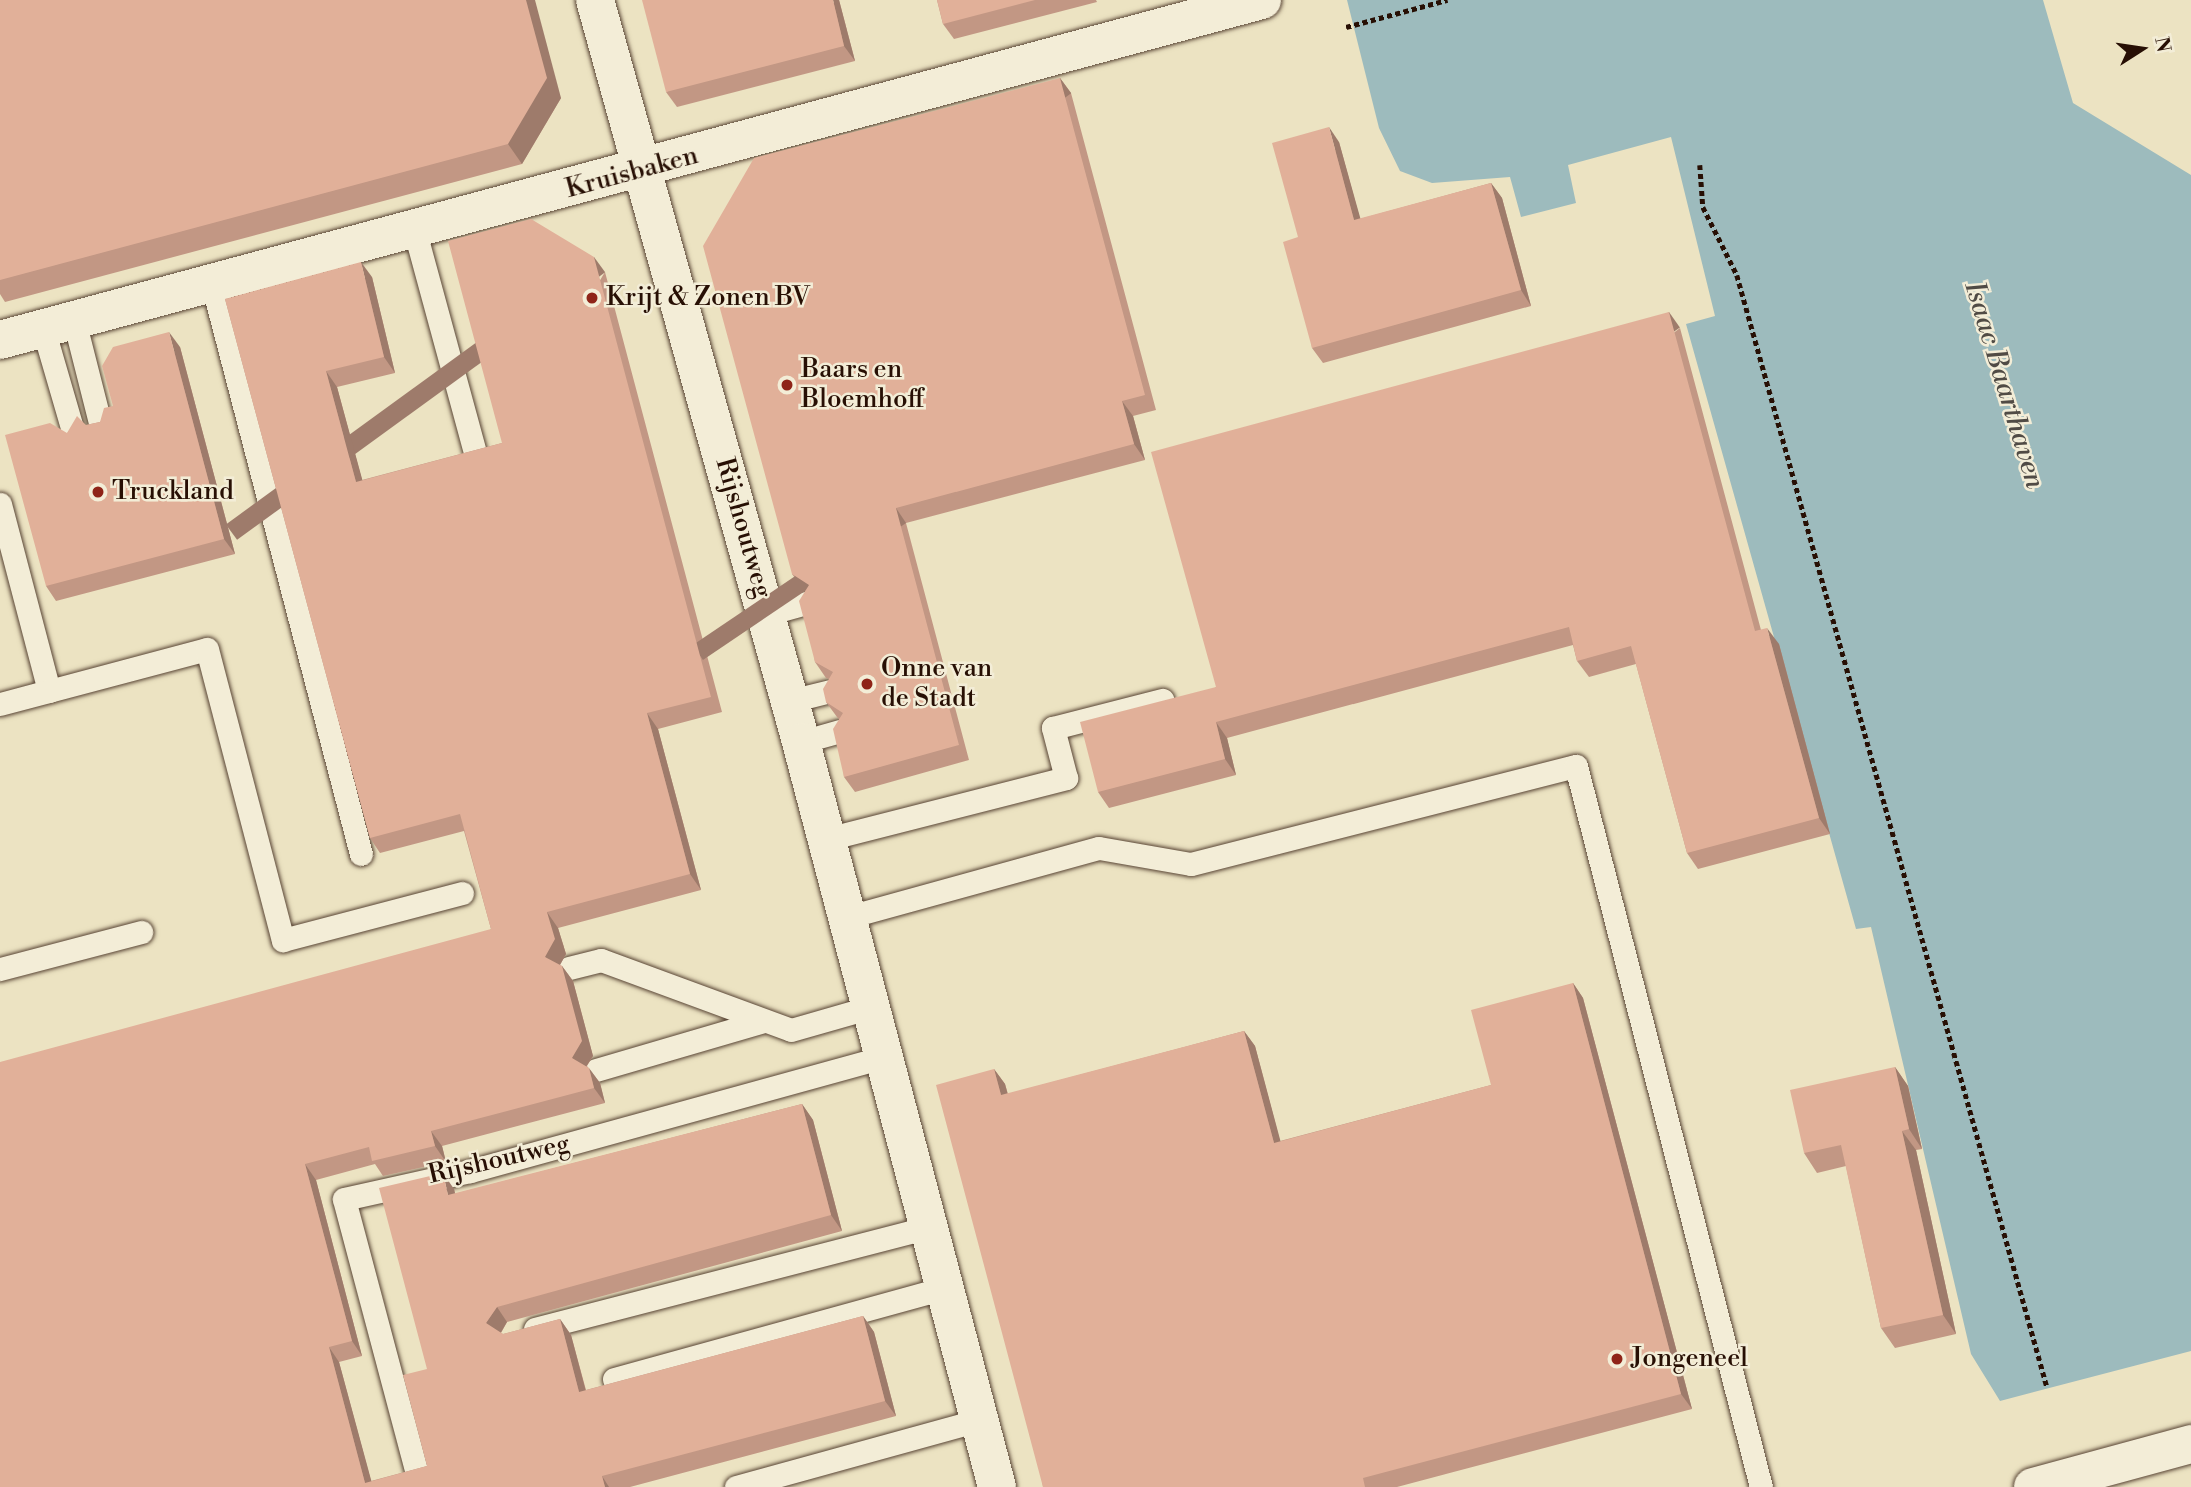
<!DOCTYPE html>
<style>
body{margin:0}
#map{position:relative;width:2191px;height:1487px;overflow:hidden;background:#ece3c2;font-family:"Libre Bodoni",serif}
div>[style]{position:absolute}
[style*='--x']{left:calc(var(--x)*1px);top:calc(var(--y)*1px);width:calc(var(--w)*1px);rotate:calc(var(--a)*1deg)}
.water>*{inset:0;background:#9dbbbd}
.path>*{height:4.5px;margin-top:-2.25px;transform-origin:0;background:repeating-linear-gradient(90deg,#270f04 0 5px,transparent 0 8.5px)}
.roads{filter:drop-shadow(0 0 2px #584434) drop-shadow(0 0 2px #584434)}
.lane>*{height:23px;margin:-11.5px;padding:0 11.5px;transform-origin:11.5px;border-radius:11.5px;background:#f3edd7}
.street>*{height:38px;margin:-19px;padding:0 19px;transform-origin:19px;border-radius:19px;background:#f3edd7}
.wall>*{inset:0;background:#c29784}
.shaded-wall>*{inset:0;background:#9e7b6b;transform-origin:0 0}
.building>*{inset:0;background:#e1b099}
.dots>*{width:19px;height:19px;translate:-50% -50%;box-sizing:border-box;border:4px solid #f3edd7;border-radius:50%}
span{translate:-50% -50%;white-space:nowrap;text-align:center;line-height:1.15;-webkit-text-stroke:5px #f3edd7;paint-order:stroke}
.street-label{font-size:26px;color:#270f04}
.poi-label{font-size:26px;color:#270f04}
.left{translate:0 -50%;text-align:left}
.water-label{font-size:28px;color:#504b45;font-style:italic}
.north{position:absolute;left:2107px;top:14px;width:70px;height:70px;-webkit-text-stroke:5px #f3edd7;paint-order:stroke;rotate:78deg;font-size:19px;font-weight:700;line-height:28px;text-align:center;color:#270f04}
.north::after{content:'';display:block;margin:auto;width:24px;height:32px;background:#270f04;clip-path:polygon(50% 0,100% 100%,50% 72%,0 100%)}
</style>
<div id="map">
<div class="water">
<i style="clip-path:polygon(1347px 0,2043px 0,2073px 103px,2191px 175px,2191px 1351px,2000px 1401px,1971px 1354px,1871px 927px,1856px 929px,1686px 324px,1715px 316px,1671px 137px,1568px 165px,1576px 203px,1521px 217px,1510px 177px,1432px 183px,1400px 171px,1379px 128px)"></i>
</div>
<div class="path">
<i style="--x:1346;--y:27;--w:105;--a:-15"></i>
<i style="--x:1700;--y:165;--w:42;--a:85.9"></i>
<i style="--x:1703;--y:207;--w:76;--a:63.4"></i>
<i style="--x:1737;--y:275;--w:1154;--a:74.42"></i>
</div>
<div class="roads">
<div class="lane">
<i style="--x:414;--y:228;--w:233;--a:74.8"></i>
<i style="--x:212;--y:283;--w:590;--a:75.38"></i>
<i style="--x:74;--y:320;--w:110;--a:75.8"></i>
<i style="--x:43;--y:328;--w:111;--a:73.8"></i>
<i style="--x:0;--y:504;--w:193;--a:75.3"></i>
<i style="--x:49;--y:691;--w:163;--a:-14.9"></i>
<i style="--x:207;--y:649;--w:301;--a:75.4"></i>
<i style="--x:283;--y:940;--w:185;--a:-14.7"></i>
<i style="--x:767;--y:614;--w:41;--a:-15.8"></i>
<i style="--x:790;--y:701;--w:41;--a:-14"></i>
<i style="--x:0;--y:704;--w:51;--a:-14.9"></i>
<i style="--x:801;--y:742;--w:41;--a:-15.8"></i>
<i style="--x:827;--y:839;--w:247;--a:-14.3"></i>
<i style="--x:1066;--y:778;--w:52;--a:-104.6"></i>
<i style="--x:1053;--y:728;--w:113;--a:-14.4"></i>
<i style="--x:848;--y:917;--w:260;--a:-15.4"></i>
<i style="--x:1099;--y:848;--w:93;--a:9.9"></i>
<i style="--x:1191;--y:864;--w:397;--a:-14.3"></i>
<i style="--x:1576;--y:766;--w:744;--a:75.61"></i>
<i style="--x:569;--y:968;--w:33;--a:-14"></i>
<i style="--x:601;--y:960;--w:202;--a:20.2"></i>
<i style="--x:791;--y:1030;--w:83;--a:-16"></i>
<i style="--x:0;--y:969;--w:146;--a:-14.7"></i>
<i style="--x:596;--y:1070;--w:175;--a:-16.3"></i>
<i style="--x:535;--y:1329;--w:406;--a:-14.5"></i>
<i style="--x:614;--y:1379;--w:343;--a:-15.4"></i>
<i style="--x:416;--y:1470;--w:280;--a:-104.9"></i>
<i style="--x:344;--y:1199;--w:129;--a:-12.5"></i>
<i style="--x:470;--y:1171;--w:429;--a:-15.4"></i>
<i style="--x:736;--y:1487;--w:252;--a:-15.4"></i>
</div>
<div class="street">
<i style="--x:595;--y:0;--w:770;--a:74.48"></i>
<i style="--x:801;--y:742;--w:770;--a:75.26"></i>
<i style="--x:0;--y:340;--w:1307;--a:-15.08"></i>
<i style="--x:2033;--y:1487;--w:164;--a:-15.2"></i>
</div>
</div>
<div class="wall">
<i style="clip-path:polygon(0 0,561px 98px,522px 164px,5px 302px,0 294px)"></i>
<i style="clip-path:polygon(839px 0,855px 61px,677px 107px,666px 92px)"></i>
<i style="clip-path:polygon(937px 0,1096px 0,1097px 2px,954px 39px,943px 24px)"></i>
<i style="clip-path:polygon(1060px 78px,1071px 93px,1156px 410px,1133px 416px,1145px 460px,906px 523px,969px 760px,855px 792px,844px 777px,839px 719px,837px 717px,826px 702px,829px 679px,826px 678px,815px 662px,805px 591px,803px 589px,792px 574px)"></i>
<i style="clip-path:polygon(1339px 142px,1360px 219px,1491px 183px,1502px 198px,1531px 306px,1323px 363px,1312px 348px,1298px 237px)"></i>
<i style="clip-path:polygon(605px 272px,722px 712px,658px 729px,701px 890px,558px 928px,566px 954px,560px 965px,562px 966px,573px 981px,593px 1056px,587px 1066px,600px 1083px,605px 1103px,442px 1146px,446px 1162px,383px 1176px,375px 1164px,316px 1180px,362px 1356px,339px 1362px,371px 1481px,427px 1466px,427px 1369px,454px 1189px,455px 1194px,802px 1104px,813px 1120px,842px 1231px,507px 1322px,501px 1333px,503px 1334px,560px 1319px,571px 1335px,586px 1390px,863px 1316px,874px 1332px,896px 1416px,630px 1487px,0 1487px,491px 929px,464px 831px,380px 853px,370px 838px,225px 299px,372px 277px,395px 373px,337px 387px,362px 480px,502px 443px)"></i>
<i style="clip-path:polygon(1680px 328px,1761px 630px,1779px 644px,1830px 834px,1698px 869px,1687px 853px,1636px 664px,1589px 677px,1577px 661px,1573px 645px,1227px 738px,1236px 775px,1109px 808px,1098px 792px,1216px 687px)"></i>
<i style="clip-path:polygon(180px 347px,235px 554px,56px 601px,46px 586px,67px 433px,86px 425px,100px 422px)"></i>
<i style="clip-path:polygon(1573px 983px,1583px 998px,1692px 1409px,1397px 1487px,1043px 1487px,994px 1069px,1005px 1084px,1008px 1094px,1244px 1031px,1255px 1046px,1280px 1141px,1491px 1085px)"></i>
<i style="clip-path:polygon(1895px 1067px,1908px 1086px,1922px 1149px,1916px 1150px,1956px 1334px,1895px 1348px,1881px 1328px,1846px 1166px,1817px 1173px,1804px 1153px)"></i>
</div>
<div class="shaded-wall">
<i style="clip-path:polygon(526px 0,535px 0,561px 98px,522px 164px,508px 144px)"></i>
<i style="clip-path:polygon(833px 0,839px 0,855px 61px,844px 46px)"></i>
<i style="left:1060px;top:78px;width:19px;height:328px;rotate:54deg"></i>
<i style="clip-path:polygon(1329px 127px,1339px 142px,1365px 235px,1354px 220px)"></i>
<i style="clip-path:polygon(1491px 183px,1502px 198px,1531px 306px,1521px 290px)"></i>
<i style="left:594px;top:257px;width:19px;height:455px;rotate:54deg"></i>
<i style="clip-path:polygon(361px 262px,372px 277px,395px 373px,384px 357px)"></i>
<i style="left:1669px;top:312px;width:19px;height:330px;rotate:55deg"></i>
<i style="clip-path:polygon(169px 332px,180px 347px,235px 554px,224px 539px)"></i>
<i style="clip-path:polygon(326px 371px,337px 387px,367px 497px,356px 482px)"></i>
<i style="clip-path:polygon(1122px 401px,1133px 416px,1145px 460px,1134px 444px)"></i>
<i style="left:896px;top:508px;width:18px;height:245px;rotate:56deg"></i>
<i style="clip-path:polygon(1767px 628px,1779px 644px,1830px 834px,1819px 818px)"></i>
<i style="clip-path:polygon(647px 713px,658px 729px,701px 890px,690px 874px)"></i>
<i style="clip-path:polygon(1216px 722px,1227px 738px,1236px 775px,1225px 759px)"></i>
<i style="clip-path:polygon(547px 912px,558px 928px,566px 954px,556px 972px,545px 957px)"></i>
<i style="clip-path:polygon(562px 966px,573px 981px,593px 1056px,582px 1073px,572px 1058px)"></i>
<i style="clip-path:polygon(1573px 983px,1583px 998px,1692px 1409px,1681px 1394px)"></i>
<i style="clip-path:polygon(1244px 1031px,1255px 1046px,1285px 1158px,1274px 1143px)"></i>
<i style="clip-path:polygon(1895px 1067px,1908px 1086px,1922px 1149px,1909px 1129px)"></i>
<i style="clip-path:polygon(589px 1068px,600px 1083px,605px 1103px,594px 1088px)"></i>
<i style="clip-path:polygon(994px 1069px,1005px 1084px,1012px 1111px,1001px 1095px)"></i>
<i style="clip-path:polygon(802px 1104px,813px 1120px,842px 1231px,831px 1215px)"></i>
<i style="clip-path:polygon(431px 1131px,442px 1146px,446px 1162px,435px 1146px)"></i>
<i style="clip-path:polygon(1902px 1131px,1916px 1150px,1956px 1334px,1943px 1315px)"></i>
<i style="clip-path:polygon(305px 1164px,316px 1180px,362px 1356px,352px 1341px)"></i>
<i style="clip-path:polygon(443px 1173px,454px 1189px,459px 1211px,448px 1195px)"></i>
<i style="clip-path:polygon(497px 1307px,507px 1322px,497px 1339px,486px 1323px)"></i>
<i style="clip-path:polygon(863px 1316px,874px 1332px,896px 1416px,885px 1401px)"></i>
<i style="clip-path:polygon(560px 1319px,571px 1335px,590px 1407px,579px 1392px)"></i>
<i style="clip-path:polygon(329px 1347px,339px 1362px,373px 1487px,365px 1483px)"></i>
<i style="clip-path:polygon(602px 1476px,609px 1487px,605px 1487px)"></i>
</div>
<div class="building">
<i style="clip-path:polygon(0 0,526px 0,547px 78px,508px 144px,0 280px)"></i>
<i style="clip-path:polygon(642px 0,833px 0,844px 46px,666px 92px)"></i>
<i style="clip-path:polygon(937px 0,1035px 0,943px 24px)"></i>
<i style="clip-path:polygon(1060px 78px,1145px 395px,1122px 401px,1134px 444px,896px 508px,959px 745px,844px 777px,833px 729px,843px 713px,826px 702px,823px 689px,833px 672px,815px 662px,799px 601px,809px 585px,792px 574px,703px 246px,754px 158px)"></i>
<i style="clip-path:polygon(1329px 127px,1354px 220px,1491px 183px,1521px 290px,1312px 348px,1283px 242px,1298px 237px,1272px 143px)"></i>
<i style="clip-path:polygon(531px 219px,594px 257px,711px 697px,647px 713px,690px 874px,547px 912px,555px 939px,545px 957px,562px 966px,582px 1041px,572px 1058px,589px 1068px,594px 1088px,431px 1131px,435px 1146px,372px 1161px,369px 1147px,305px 1164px,352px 1341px,329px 1347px,365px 1483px,427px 1466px,403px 1375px,427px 1369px,379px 1188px,443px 1173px,448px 1195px,802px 1104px,831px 1215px,497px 1307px,486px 1323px,503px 1334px,560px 1319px,579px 1392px,863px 1316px,885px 1401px,602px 1476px,605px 1487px,0 1487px,0 1062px,491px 929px,460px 814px,370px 838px,225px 299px,361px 262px,384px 357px,326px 371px,356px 482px,502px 443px,448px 241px)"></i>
<i style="clip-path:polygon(1669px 312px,1755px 631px,1767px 628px,1819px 818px,1687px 853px,1631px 646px,1577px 661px,1569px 627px,1216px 722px,1225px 759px,1098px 792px,1080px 722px,1216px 687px,1151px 452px)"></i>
<i style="clip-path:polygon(169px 332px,224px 539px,46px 586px,5px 435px,50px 423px,67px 433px,77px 416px,86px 425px,100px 422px,104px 408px,113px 406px,102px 366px,113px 347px)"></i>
<i style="clip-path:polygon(1573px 983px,1681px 1394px,1363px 1478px,1365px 1487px,1043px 1487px,936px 1085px,994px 1069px,1001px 1095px,1244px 1031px,1274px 1143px,1491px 1085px,1471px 1010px)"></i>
<i style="clip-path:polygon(1895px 1067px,1909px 1129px,1902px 1131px,1943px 1315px,1881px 1328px,1841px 1145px,1804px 1153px,1790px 1090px)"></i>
</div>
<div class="dots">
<i style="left:592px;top:298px;background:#8f2418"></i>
<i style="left:787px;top:385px;background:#8f2418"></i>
<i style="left:98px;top:492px;background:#8f2418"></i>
<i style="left:867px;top:684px;background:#8f2418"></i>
<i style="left:1617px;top:1359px;background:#8f2418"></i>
</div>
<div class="street-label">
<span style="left:632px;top:173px;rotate:-15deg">Kruisbaken</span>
<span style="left:743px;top:528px;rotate:74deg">Rijshoutweg</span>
<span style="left:499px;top:1160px;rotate:-13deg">Rijshoutweg</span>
</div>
<div class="poi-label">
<span class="left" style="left:606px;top:298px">Krijt &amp; Zonen BV</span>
<span class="left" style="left:801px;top:385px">Baars en<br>Bloemhoff</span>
<span class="left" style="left:112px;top:492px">Truckland</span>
<span class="left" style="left:881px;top:684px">Onne van<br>de Stadt</span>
<span class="left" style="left:1631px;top:1359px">Jongeneel</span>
</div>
<div class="water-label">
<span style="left:2004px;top:385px;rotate:73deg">Isaac Baarthaven</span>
</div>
<div class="north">N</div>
</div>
